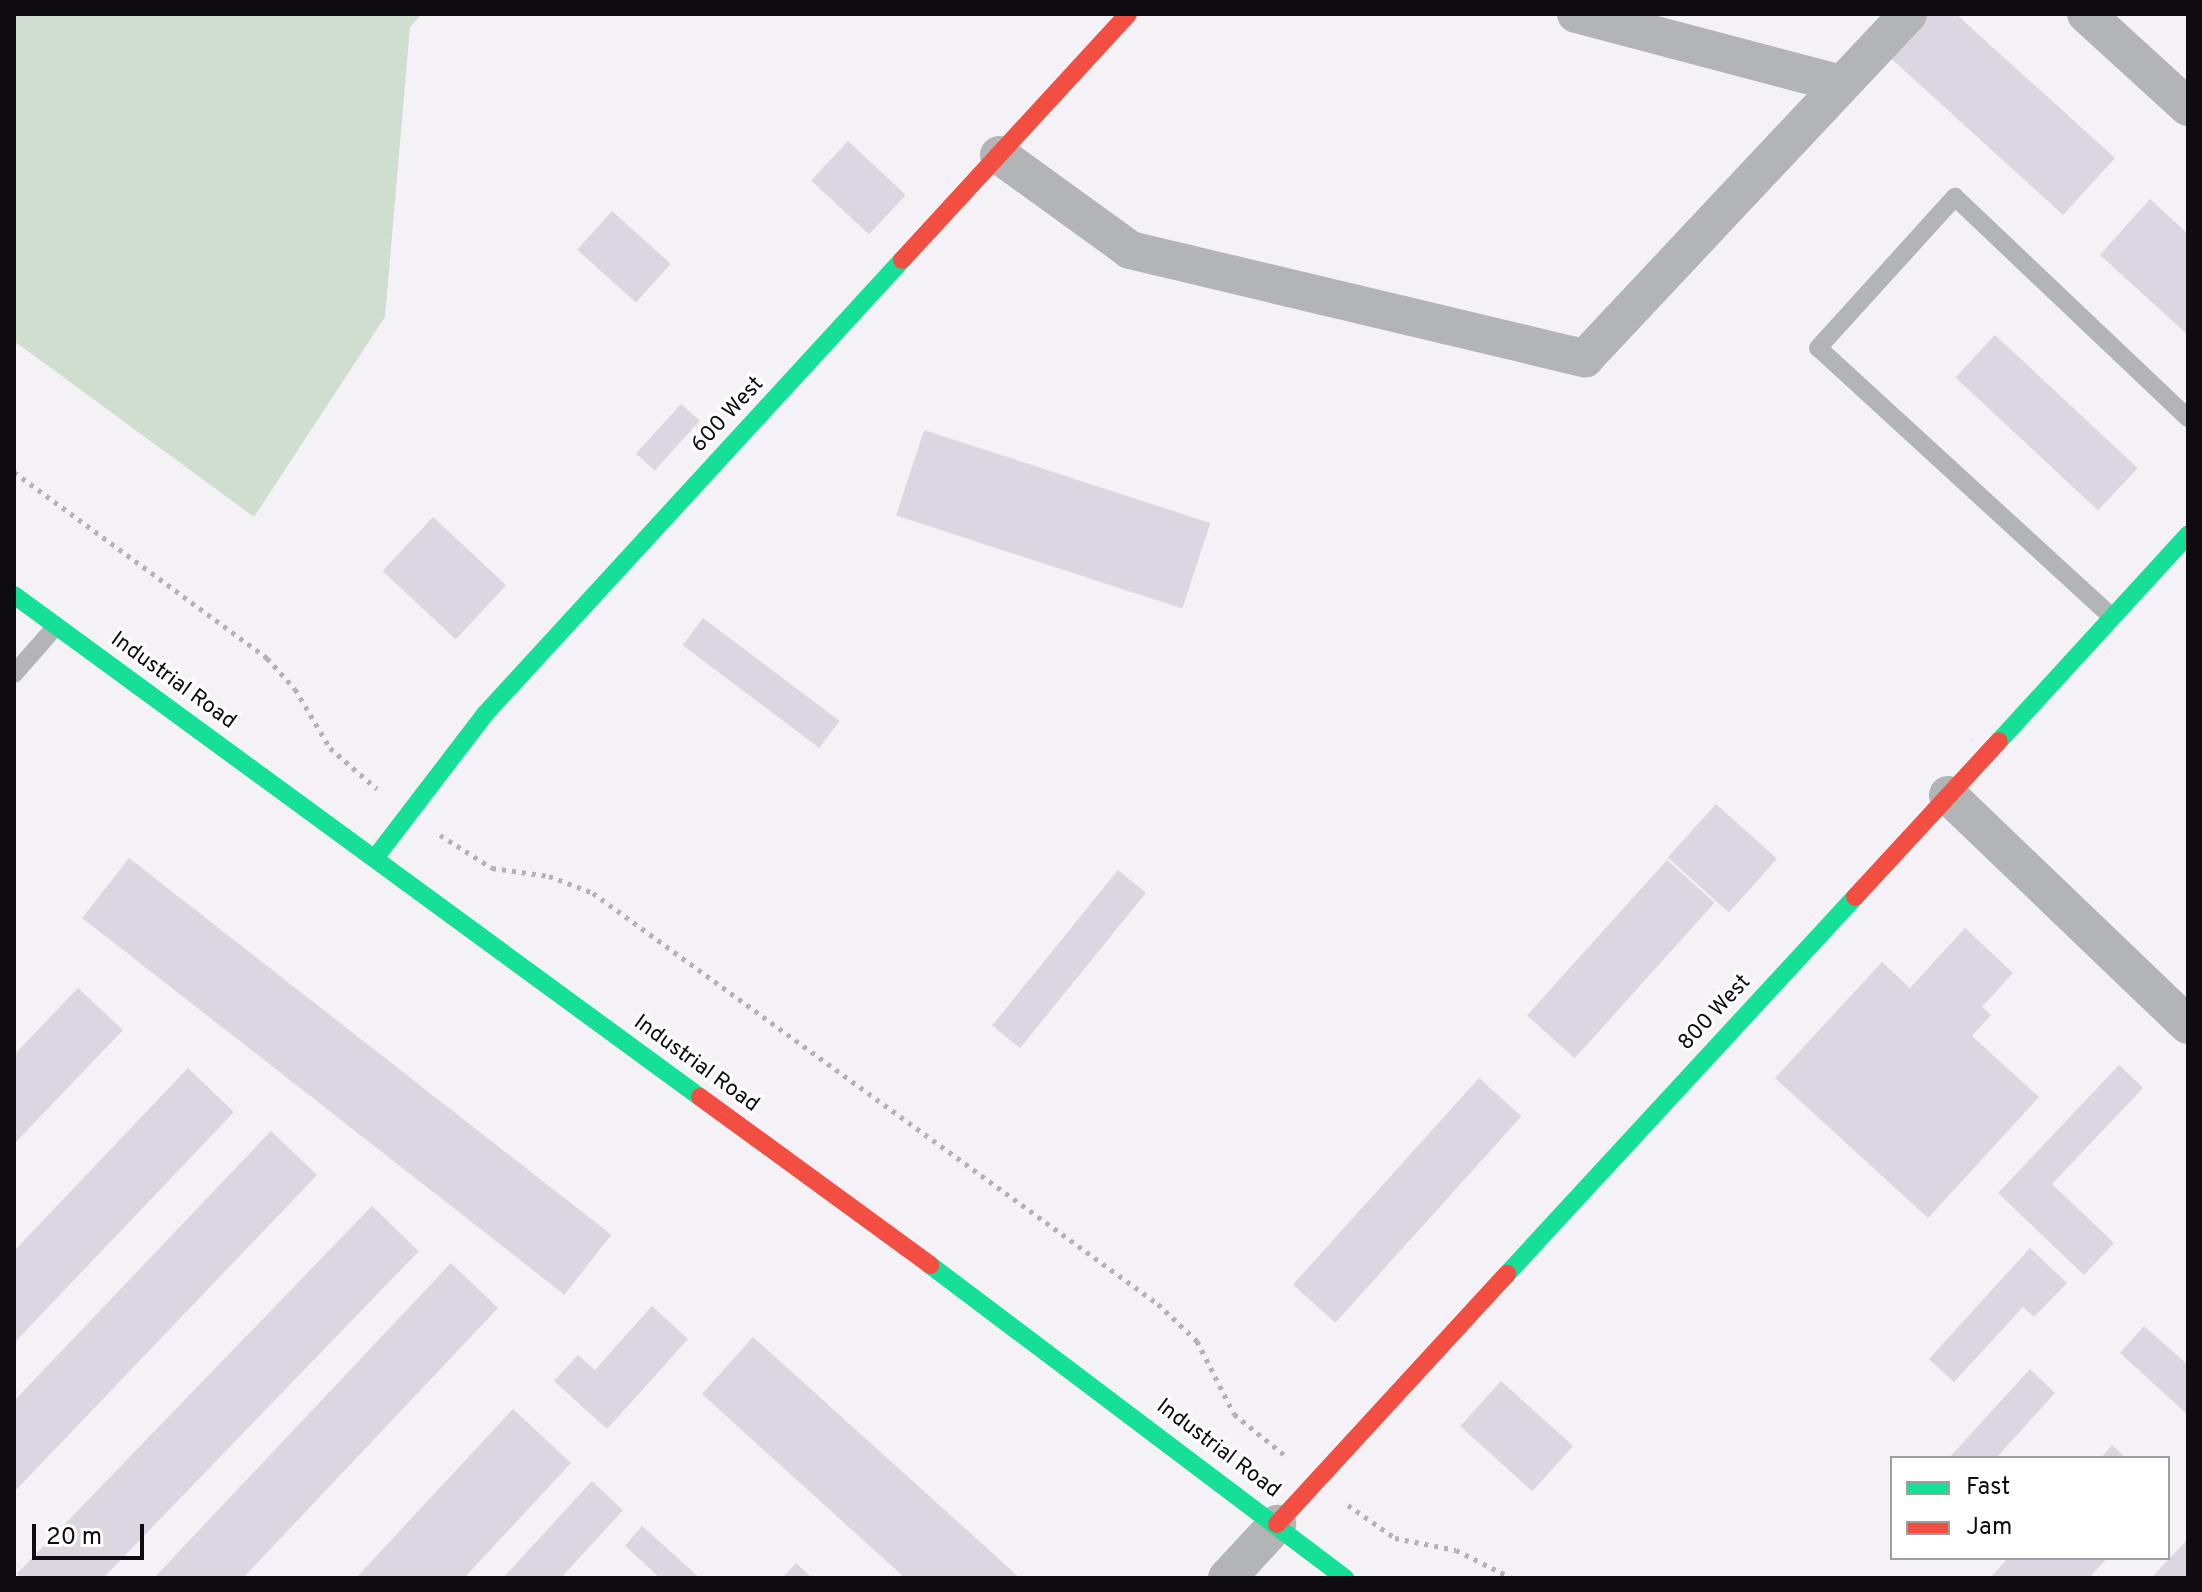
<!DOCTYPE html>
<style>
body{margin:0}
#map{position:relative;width:2202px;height:1592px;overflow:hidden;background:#f4f1f7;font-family:Overpass,sans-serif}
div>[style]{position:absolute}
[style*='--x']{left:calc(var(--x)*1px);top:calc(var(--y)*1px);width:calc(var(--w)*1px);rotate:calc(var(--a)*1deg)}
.green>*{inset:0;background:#d0ded0}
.building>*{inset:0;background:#dbd6e0;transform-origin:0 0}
.path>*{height:5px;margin-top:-2.5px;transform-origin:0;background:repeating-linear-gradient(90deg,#b3b1b4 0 4px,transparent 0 10px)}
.lane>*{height:18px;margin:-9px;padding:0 9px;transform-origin:9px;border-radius:9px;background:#b3b4b6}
.street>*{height:38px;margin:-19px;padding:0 19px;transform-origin:19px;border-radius:19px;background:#b3b4b6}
.fast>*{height:18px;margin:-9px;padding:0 9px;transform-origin:9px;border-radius:9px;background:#16e098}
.jam>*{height:18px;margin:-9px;padding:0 9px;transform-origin:9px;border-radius:9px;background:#f24e42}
span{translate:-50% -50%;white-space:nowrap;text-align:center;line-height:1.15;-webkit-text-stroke:6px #fff;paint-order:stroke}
.street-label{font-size:22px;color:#0e0c10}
.frame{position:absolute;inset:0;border:16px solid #0e0c10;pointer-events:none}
.legend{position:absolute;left:1890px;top:1456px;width:280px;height:104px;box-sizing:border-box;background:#fff;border:2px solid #9f9e9f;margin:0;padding:10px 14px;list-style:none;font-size:24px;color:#0e0c10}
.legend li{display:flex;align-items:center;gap:16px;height:40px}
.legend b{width:40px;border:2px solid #9f9e9f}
.scale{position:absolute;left:32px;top:1524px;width:112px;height:36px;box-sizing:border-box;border:4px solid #0e0c10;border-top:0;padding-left:10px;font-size:24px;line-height:28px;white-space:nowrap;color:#0e0c10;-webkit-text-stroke:6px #fff;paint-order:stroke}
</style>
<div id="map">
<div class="green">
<i style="clip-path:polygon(14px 14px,422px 14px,410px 27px,385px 317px,254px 517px,14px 341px)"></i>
</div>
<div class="building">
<i style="clip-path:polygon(1919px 14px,1956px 14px,2115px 158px,2063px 215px,1884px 52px)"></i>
<i style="left:848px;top:141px;width:79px;height:54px;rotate:43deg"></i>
<i style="clip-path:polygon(2150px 199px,2188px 234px,2188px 335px,2100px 255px)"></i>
<i style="left:612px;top:211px;width:79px;height:52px;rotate:42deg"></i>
<i style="left:1995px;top:335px;width:195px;height:58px;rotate:43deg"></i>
<i style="left:681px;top:404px;width:25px;height:67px;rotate:42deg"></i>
<i style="left:924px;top:430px;width:301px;height:90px;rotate:18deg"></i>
<i style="left:433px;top:517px;width:100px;height:74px;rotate:43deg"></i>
<i style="left:703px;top:618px;width:171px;height:34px;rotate:37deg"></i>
<i style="left:1716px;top:804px;width:82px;height:72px;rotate:42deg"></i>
<i style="left:129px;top:858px;width:612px;height:76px;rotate:38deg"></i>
<i style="left:1667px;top:860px;width:64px;height:209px;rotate:42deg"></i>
<i style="left:1118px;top:870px;width:36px;height:200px;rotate:39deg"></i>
<i style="clip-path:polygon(1965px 928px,2013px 973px,1982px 1007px,1991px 1015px,1972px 1036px,2039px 1097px,1928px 1218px,1775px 1078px,1882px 962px,1910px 988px)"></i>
<i style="clip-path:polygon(78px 988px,123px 1030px,14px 1144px,14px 1055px)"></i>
<i style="clip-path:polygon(2119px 1065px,2143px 1088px,2052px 1184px,2114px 1243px,2084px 1275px,1998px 1193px)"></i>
<i style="clip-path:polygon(188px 1068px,234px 1112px,14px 1343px,14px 1251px)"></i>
<i style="left:1479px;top:1078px;width:57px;height:278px;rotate:42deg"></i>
<i style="clip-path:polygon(271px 1131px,317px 1175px,14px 1492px,14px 1401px)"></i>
<i style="left:372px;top:1206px;width:65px;height:511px;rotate:44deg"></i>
<i style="clip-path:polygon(2030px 1248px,2067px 1283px,2034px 1317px,2023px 1307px,1954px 1382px,1929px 1359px)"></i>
<i style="clip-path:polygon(451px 1263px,498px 1308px,243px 1578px,154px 1578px)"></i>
<i style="clip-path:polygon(652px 1306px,688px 1339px,607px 1429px,554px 1381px,578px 1355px,595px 1370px)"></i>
<i style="clip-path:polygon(2144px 1326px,2188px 1365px,2188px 1415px,2120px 1353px)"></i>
<i style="clip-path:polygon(753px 1337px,1020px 1578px,905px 1578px,702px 1394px)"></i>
<i style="clip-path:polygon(2030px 1369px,2055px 1393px,1996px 1458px,1949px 1458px)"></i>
<i style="left:1501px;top:1381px;width:97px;height:61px;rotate:42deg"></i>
<i style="clip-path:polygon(513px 1409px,571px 1463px,464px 1578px,356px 1578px)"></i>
<i style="clip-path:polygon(2112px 1445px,2126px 1458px,2101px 1458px)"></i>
<i style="clip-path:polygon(592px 1481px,623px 1510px,561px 1578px,503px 1578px)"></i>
<i style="clip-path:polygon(642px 1526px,700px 1578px,660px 1578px,625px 1546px)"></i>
<i style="clip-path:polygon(2188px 1539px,2188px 1578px,2151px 1578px)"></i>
<i style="clip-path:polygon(2008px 1558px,2107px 1558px,2089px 1578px,1990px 1578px)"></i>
<i style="clip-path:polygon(796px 1563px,812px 1578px,782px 1578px)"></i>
</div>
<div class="path">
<i style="--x:14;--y:472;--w:314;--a:36.3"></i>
<i style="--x:267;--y:658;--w:42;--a:47.9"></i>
<i style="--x:295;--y:689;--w:69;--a:59.3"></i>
<i style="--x:330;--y:748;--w:62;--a:41.1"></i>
<i style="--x:440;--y:835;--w:62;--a:32.4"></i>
<i style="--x:492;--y:868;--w:58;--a:8"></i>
<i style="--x:549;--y:876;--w:47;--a:21.1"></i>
<i style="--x:593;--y:893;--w:699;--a:36.03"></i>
<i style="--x:1158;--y:1304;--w:54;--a:43.5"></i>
<i style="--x:1197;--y:1341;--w:82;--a:63.1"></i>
<i style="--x:1234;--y:1414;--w:68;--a:39.1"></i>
<i style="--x:1348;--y:1505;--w:57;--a:35.1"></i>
<i style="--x:1395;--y:1538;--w:62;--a:11.1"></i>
<i style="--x:1456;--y:1550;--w:63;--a:26.6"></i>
</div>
<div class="lane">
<i style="--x:2112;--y:617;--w:398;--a:-137.5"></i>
<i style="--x:1818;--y:348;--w:204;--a:-47.8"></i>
<i style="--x:1955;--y:197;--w:321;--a:43.5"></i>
<i style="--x:14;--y:674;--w:64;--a:-48.8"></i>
</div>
<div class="street">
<i style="--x:1576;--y:14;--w:274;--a:14.8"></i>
<i style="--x:2086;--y:14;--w:138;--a:42.4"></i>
<i style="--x:999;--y:155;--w:162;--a:35.9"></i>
<i style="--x:1130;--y:250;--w:468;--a:13.4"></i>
<i style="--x:1585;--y:358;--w:472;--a:-46.8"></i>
<i style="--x:1948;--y:795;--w:332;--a:43.8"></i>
<i style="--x:1227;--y:1578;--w:74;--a:-47.2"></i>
</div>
<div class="fast">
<i style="--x:14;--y:595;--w:850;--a:36.2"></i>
<i style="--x:1999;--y:741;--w:280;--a:-47.5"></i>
<i style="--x:375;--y:858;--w:181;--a:-52.6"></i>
<i style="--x:485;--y:714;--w:616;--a:-47.43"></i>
<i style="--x:930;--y:1265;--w:520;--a:37.02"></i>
<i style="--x:1507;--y:1274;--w:513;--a:-47.29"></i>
</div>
<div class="jam">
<i style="--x:902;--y:260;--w:334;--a:-47.4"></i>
<i style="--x:1855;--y:897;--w:212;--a:-47.3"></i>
<i style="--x:700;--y:1097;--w:285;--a:36.1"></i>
<i style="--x:1277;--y:1524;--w:340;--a:-47.4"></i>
</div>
<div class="street-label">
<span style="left:728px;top:415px;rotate:-47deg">600 West</span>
<span style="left:173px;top:681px;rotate:36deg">Industrial Road</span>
<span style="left:1715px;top:1013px;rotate:-47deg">800 West</span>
<span style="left:696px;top:1064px;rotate:36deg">Industrial Road</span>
<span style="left:1218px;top:1449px;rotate:37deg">Industrial Road</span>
</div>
<div class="frame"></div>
<ul class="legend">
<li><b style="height:10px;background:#16e098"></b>Fast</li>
<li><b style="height:10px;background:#f24e42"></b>Jam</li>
</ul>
<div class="scale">20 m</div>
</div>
